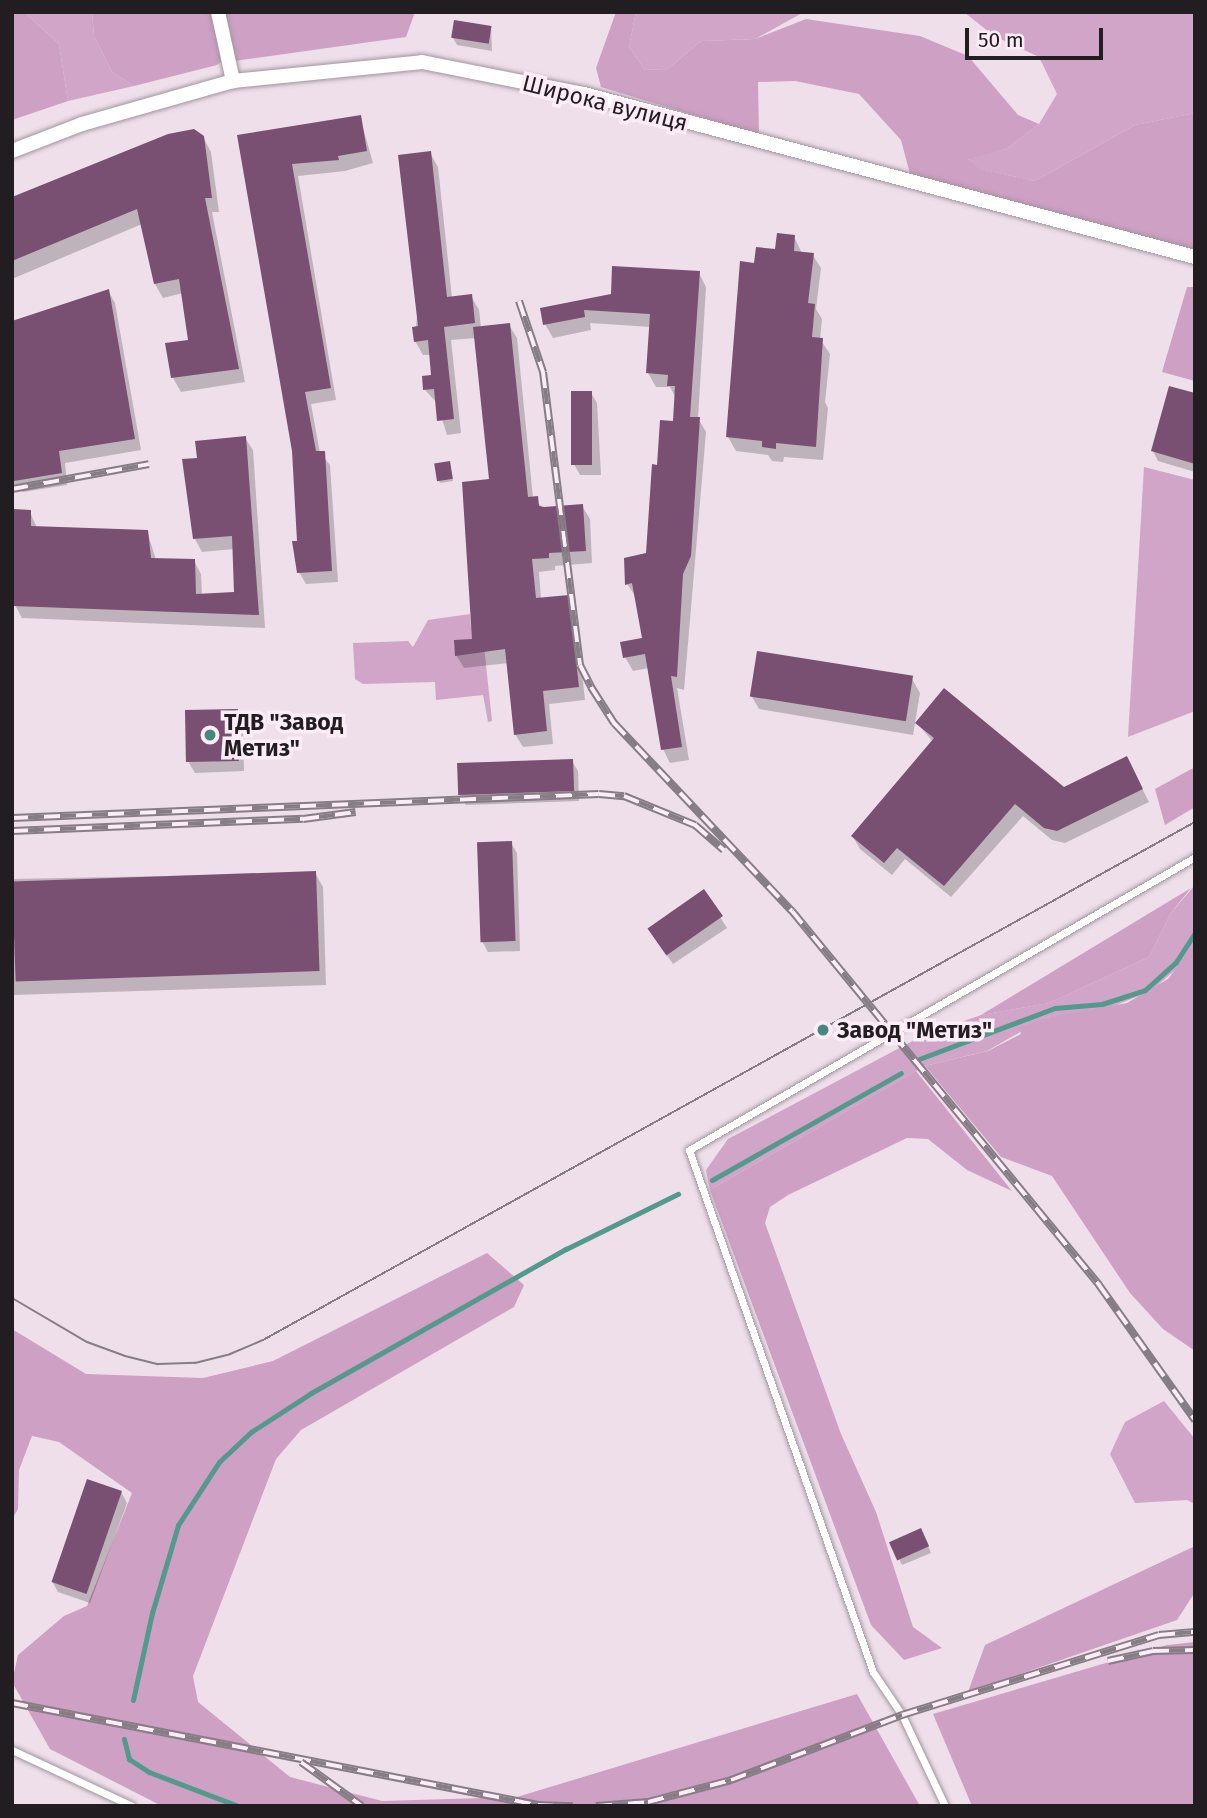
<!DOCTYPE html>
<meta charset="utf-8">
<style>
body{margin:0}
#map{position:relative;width:1207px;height:1818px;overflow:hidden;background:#eedfea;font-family:"Fira Sans",sans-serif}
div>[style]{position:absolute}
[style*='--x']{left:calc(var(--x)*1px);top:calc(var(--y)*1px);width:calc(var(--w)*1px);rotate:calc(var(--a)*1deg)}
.green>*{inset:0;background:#d1a5c7}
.forest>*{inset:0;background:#cea0c4}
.shadow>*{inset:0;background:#0003}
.stream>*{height:5px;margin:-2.5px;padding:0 2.5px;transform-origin:2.5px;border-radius:2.5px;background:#54998d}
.building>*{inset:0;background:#795071;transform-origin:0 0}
.roads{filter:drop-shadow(0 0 2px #a1949e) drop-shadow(0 0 2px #a1949e)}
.service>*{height:7px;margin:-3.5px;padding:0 3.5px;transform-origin:3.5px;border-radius:3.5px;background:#fff}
.minor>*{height:14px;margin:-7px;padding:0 7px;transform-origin:7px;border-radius:7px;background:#fff}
.tram>*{height:2px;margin:-1px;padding:0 1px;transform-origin:1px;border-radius:1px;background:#877d85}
.rail>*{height:8px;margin-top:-4px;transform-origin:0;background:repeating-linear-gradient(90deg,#fbecf7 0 16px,#877d85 0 32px);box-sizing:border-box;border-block:2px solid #877d85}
.dots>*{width:19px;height:19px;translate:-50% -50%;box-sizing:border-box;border:4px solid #fbecf7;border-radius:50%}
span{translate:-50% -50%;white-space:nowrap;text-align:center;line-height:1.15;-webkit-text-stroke:7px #fbecf7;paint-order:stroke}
.street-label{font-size:23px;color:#221d21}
.poi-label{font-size:23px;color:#221d21;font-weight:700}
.left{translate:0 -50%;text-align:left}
.frame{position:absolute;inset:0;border:14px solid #221d21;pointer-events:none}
.scale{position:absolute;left:965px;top:28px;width:138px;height:32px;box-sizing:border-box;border:4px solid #221d21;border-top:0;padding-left:9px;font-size:21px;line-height:24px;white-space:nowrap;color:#221d21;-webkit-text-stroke:5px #fbecf7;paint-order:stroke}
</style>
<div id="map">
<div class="green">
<i style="clip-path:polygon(24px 12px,92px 12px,94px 36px,112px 72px,134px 86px,68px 101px,59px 44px)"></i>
<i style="clip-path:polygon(636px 12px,804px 12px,755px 39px,701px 41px,668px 69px,645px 70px,629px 47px)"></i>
<i style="clip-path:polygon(964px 12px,1195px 12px,1195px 113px,1135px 125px,1035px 181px,979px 169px,967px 158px,1006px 149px,1039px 124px,1057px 94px,1039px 57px,994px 36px)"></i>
<i style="clip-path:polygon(1144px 467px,1195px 480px,1195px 711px,1128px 737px)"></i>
<i style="clip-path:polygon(470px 614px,471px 627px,482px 627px,492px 721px,488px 722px,483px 695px,436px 700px,435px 682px,363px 684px,355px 679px,353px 643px,408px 641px,413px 647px,428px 620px)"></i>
<i style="clip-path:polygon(1195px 885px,1195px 943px,1183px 963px,1151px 991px,1104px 1010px,1045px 1018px,987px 1051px,925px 1066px,710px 1190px,706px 1170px,728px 1139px,922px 1036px,981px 1015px,1049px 1003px,1149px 957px,1171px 913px)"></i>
<i style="clip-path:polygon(1164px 1401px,1195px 1439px,1195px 1504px,1187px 1500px,1135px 1503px,1110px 1454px,1125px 1422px)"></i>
</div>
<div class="forest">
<i style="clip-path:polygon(12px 12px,24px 12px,59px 44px,68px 101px,12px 120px)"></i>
<i style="clip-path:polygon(92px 12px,215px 12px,226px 58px,217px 65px,134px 86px,112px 72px,94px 36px)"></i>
<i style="clip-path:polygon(222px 12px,415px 12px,406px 37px,234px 61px)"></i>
<i style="clip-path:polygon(616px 12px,636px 12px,629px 47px,645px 70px,668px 69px,701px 41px,755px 39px,806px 19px,920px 36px,968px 56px,1018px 115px,1039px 124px,1006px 149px,968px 159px,980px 169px,1035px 181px,1135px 125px,1195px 113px,1195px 250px,910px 174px,901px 140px,859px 94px,795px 81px,758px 82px,759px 135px,601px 87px,596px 68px)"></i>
<i style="clip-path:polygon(1187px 287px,1195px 287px,1195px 381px,1162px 372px)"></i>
<i style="clip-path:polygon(1195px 767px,1195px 807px,1165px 825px,1155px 789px)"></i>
<i style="clip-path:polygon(1191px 888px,1171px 913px,1149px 957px,1049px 1003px,981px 1015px)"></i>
<i style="clip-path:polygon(1195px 943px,1195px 1351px,1163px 1329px,1130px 1293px,1052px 1176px,1001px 1157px,925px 1066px,988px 1051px,1021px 1034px,1019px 1028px,1045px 1018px,1127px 1003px,1168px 979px)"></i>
<i style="clip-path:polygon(916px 1071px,1012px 1191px,967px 1170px,928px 1139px,907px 1138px,788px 1195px,770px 1207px,765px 1223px,841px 1434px,876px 1512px,913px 1627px,942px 1648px,904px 1660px,871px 1625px,710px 1190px)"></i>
<i style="clip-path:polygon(487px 1253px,524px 1285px,514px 1307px,301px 1430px,276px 1459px,193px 1676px,198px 1702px,290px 1777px,382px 1801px,517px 1797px,857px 1694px,920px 1806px,162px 1806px,50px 1749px,12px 1682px,18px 1655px,64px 1616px,87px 1606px,132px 1493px,59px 1442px,32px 1436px,19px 1470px,18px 1509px,12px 1519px,12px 1329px,86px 1374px,203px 1378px,273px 1361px)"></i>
<i style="clip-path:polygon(1195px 1546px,1195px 1592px,1177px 1620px,968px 1692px,985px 1645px)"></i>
<i style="clip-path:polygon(1195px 1642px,1195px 1806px,972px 1806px,933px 1714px,1167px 1645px)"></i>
</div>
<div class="shadow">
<i style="clip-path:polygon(491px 27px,492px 51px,457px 45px,453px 38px)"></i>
<i style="clip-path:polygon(360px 117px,373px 163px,345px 171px,298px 176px,336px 400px,311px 404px,320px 453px,330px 465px,338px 582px,306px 584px,299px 572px,294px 451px,239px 137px)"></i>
<i style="clip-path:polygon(203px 137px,211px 152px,219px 212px,212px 212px,245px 382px,181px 392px,173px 378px,167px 344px,190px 341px,183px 293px,163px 298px,155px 284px,142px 224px,12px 279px,12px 199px)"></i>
<i style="clip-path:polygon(430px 153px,438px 167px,452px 298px,471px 296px,479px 310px,481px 328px,509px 325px,517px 338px,533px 498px,543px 508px,582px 506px,590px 519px,592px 563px,555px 566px,555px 570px,539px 572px,541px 599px,568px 596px,575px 610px,585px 700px,549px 704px,553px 744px,523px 747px,515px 734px,508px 663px,464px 668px,456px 655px,474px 641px,491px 481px,476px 338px,451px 340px,461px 433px,447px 435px,437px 403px,425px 390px,433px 377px,431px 355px,423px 355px,415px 341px)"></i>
<i style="clip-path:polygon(794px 237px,802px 253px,812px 254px,821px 268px,816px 309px,822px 319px,820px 339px,830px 354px,825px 402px,828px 408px,823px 460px,784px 457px,783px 462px,772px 461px,768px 455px,736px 451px,728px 437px,756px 265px)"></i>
<i style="clip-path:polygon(699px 273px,706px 287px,698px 418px,706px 432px,684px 690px,677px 688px,689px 760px,670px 763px,663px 749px,649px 668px,633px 671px,625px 657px,644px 639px,636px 597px,627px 584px,648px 554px,659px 467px,675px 423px,676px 398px,670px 387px,656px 387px,648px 373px,651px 327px,590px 323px,591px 330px,553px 338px,545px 324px,612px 296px)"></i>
<i style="clip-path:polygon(108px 291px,115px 303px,141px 450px,65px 463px,67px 485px,23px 492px,18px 484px,12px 485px,12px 323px)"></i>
<i style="clip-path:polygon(591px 393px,597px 403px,601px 475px,580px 475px,574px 464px)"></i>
<i style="clip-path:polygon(1195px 395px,1195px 472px,1158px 461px,1153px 451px)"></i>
<i style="clip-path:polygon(245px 438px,253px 450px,265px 628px,22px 618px,15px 605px,30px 512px,37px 528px,147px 531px,156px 560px,194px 561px,201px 574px,202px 595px,236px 593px,234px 549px,202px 552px,195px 539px,199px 459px)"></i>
<i style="clip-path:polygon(449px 463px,453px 481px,440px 483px,439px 481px)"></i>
<i style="clip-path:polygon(912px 679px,920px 693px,913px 735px,759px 709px,751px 695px)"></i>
<i style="clip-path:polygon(237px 711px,243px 722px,244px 771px,195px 773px,189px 763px)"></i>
<i style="clip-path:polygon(917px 723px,1064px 789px,1133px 771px,1149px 802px,1065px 843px,1052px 840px,1023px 816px,951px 897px,905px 859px,892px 875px,860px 849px,853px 837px,933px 742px)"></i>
<i style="clip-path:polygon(572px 761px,578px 771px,579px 801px,466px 805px,460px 795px)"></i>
<i style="clip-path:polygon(511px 843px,517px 853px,520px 951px,488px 952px,482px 941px)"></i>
<i style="clip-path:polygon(315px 873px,323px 887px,326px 985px,12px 995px,12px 879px)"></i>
<i style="clip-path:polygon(704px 892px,727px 928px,673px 964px,655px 938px)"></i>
<i style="clip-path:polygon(121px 1492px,127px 1503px,90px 1603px,58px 1592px,52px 1581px)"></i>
<i style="clip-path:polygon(924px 1536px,931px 1553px,902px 1565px,891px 1542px)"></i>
</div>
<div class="stream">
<i style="--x:919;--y:1059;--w:145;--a:-20.6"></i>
<i style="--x:1055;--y:1008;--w:47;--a:-4.9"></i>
<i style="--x:1102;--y:1004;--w:45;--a:-18"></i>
<i style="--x:1145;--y:990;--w:42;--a:-42.1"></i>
<i style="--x:1176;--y:962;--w:35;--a:-57"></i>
<i style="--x:712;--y:1180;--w:217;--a:-29.5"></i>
<i style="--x:133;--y:1700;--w:89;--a:-77.7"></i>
<i style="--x:152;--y:1613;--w:92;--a:-73.5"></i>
<i style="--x:178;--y:1525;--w:75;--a:-56.9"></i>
<i style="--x:219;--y:1462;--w:44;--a:-43.2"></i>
<i style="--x:251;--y:1432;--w:72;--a:-33"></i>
<i style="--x:311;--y:1393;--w:293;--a:-29.5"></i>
<i style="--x:566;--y:1249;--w:125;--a:-26.2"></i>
<i style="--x:124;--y:1739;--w:21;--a:76"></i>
<i style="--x:129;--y:1759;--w:24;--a:33"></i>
<i style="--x:149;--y:1772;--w:95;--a:20.9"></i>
</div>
<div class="building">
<i style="left:454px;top:20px;width:38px;height:18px;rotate:9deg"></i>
<i style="clip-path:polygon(361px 115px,367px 151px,338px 156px,339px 160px,292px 164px,331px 388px,305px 392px,316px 451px,325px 451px,332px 571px,297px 573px,292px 541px,297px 541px,292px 451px,237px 135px)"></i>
<i style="clip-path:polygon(194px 129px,204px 136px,212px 198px,205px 198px,239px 369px,171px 378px,165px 343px,188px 340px,179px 279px,154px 284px,137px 209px,12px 261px,12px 197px,168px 134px)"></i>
<i style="clip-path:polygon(431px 151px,447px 297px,472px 294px,475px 323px,444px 327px,454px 419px,437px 421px,434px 389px,423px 390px,422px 376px,431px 375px,428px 340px,414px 342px,412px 327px,418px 326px,398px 155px)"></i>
<i style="clip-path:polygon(777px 233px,795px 235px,794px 251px,814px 253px,808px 303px,815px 304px,812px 337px,823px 338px,816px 447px,776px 443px,776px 449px,762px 447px,762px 441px,726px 437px,740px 261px,754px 263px,756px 247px,775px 249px)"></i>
<i style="clip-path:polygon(612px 266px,700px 271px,690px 417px,700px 417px,691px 556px,683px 574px,677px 677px,671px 676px,682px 747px,661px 750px,645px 654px,623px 658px,620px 642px,642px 638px,632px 583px,625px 585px,624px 558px,646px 553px,652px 464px,657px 465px,660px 420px,673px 421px,675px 386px,667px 386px,668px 375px,646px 373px,650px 314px,584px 310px,585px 317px,543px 325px,540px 308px,611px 294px)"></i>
<i style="clip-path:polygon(109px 289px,135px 439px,59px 451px,62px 473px,14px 481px,12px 321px)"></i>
<i style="clip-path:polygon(510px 323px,528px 497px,538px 496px,539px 506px,544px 507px,583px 504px,586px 551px,549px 553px,549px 558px,532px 559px,536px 598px,569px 595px,579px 687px,543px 691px,547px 731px,514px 735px,505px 649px,455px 656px,454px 640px,472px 639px,462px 482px,489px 479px,473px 327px)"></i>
<i style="clip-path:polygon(1169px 386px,1195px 393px,1195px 464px,1151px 451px)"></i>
<i style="left:571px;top:391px;width:21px;height:74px"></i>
<i style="clip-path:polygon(246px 436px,259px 615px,13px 606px,14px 509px,31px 510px,31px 526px,148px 530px,151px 558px,195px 559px,196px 594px,234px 592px,232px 536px,193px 539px,182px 459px,197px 458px,195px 441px)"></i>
<i style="left:450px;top:461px;width:18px;height:16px;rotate:81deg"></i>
<i style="left:757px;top:651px;width:158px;height:46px;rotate:9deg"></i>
<i style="clip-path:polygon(944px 688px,1064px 787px,1127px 756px,1143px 789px,1057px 831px,1044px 828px,1015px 804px,944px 886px,897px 848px,884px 863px,851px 836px,934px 738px,915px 723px)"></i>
<i style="left:238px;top:709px;width:52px;height:53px;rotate:89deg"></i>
<i style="left:573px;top:759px;width:32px;height:116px;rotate:88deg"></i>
<i style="left:512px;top:841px;width:100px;height:35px;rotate:88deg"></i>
<i style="left:316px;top:871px;width:100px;height:304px;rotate:88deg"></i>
<i style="left:704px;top:889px;width:33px;height:69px;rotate:55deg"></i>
<i style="left:87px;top:1479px;width:37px;height:109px;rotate:19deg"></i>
<i style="left:921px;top:1528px;width:20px;height:35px;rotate:66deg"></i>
</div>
<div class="roads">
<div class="service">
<i style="--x:12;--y:1750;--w:132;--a:25"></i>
<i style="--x:945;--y:1806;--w:101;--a:-115.3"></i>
<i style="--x:902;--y:1715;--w:52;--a:-124"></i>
<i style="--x:873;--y:1672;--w:553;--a:-109.42"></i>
<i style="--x:689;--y:1150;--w:585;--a:-30.07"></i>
</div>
<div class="minor">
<i style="--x:218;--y:12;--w:71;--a:77.7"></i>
<i style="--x:12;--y:151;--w:75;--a:-21.1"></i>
<i style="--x:82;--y:124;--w:157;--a:-15.9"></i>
<i style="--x:233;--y:81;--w:190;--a:-5.7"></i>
<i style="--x:422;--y:62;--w:165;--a:11.2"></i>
<i style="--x:584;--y:94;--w:632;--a:14.94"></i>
</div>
</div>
<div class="tram">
<i style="--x:12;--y:1298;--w:87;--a:30.4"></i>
<i style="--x:87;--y:1342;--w:40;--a:20.2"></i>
<i style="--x:125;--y:1356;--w:34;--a:14"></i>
<i style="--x:158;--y:1364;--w:37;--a:-2"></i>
<i style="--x:195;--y:1363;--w:36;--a:-14"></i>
<i style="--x:230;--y:1354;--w:36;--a:-23"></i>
<i style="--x:263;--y:1340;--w:1066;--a:-29.07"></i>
</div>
<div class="rail">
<i style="--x:519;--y:301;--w:75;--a:71.3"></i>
<i style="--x:543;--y:372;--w:295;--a:82.8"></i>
<i style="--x:580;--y:665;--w:25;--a:63"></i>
<i style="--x:591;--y:687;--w:43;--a:57.4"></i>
<i style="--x:614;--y:723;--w:259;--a:46.6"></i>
<i style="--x:792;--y:911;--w:484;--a:50.6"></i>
<i style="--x:1099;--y:1285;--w:166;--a:54.6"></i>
<i style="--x:12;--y:489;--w:139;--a:-10.3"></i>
<i style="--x:12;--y:818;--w:587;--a:-2.34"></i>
<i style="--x:599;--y:794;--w:25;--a:5"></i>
<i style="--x:624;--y:796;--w:77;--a:22.2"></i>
<i style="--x:695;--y:825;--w:38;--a:41"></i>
<i style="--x:12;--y:831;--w:291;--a:-2.4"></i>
<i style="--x:303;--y:819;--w:53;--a:-7.5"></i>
<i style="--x:1108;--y:1661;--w:46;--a:-12.5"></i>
<i style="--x:1153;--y:1651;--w:42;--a:-1.4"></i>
<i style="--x:12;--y:1703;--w:536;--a:10.97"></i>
<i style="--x:538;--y:1805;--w:35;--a:2"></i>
<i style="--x:301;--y:1762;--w:75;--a:35.8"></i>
<i style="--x:596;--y:1806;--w:52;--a:-4.4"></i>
<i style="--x:648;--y:1802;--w:86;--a:-14.8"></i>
<i style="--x:731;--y:1780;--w:183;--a:-20.8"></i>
<i style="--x:902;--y:1715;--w:269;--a:-17.3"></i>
<i style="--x:1159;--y:1635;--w:36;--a:-5"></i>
</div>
<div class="dots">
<i style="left:210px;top:735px;background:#45897e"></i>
<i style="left:823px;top:1030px;background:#45897e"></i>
</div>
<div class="street-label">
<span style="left:605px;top:103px;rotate:14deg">Широка вулиця</span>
</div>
<div class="poi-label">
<span class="left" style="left:224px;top:735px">ТДВ "Завод<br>Метиз"</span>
<span class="left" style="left:837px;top:1030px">Завод "Метиз"</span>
</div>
<div class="frame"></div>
<div class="scale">50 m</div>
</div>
